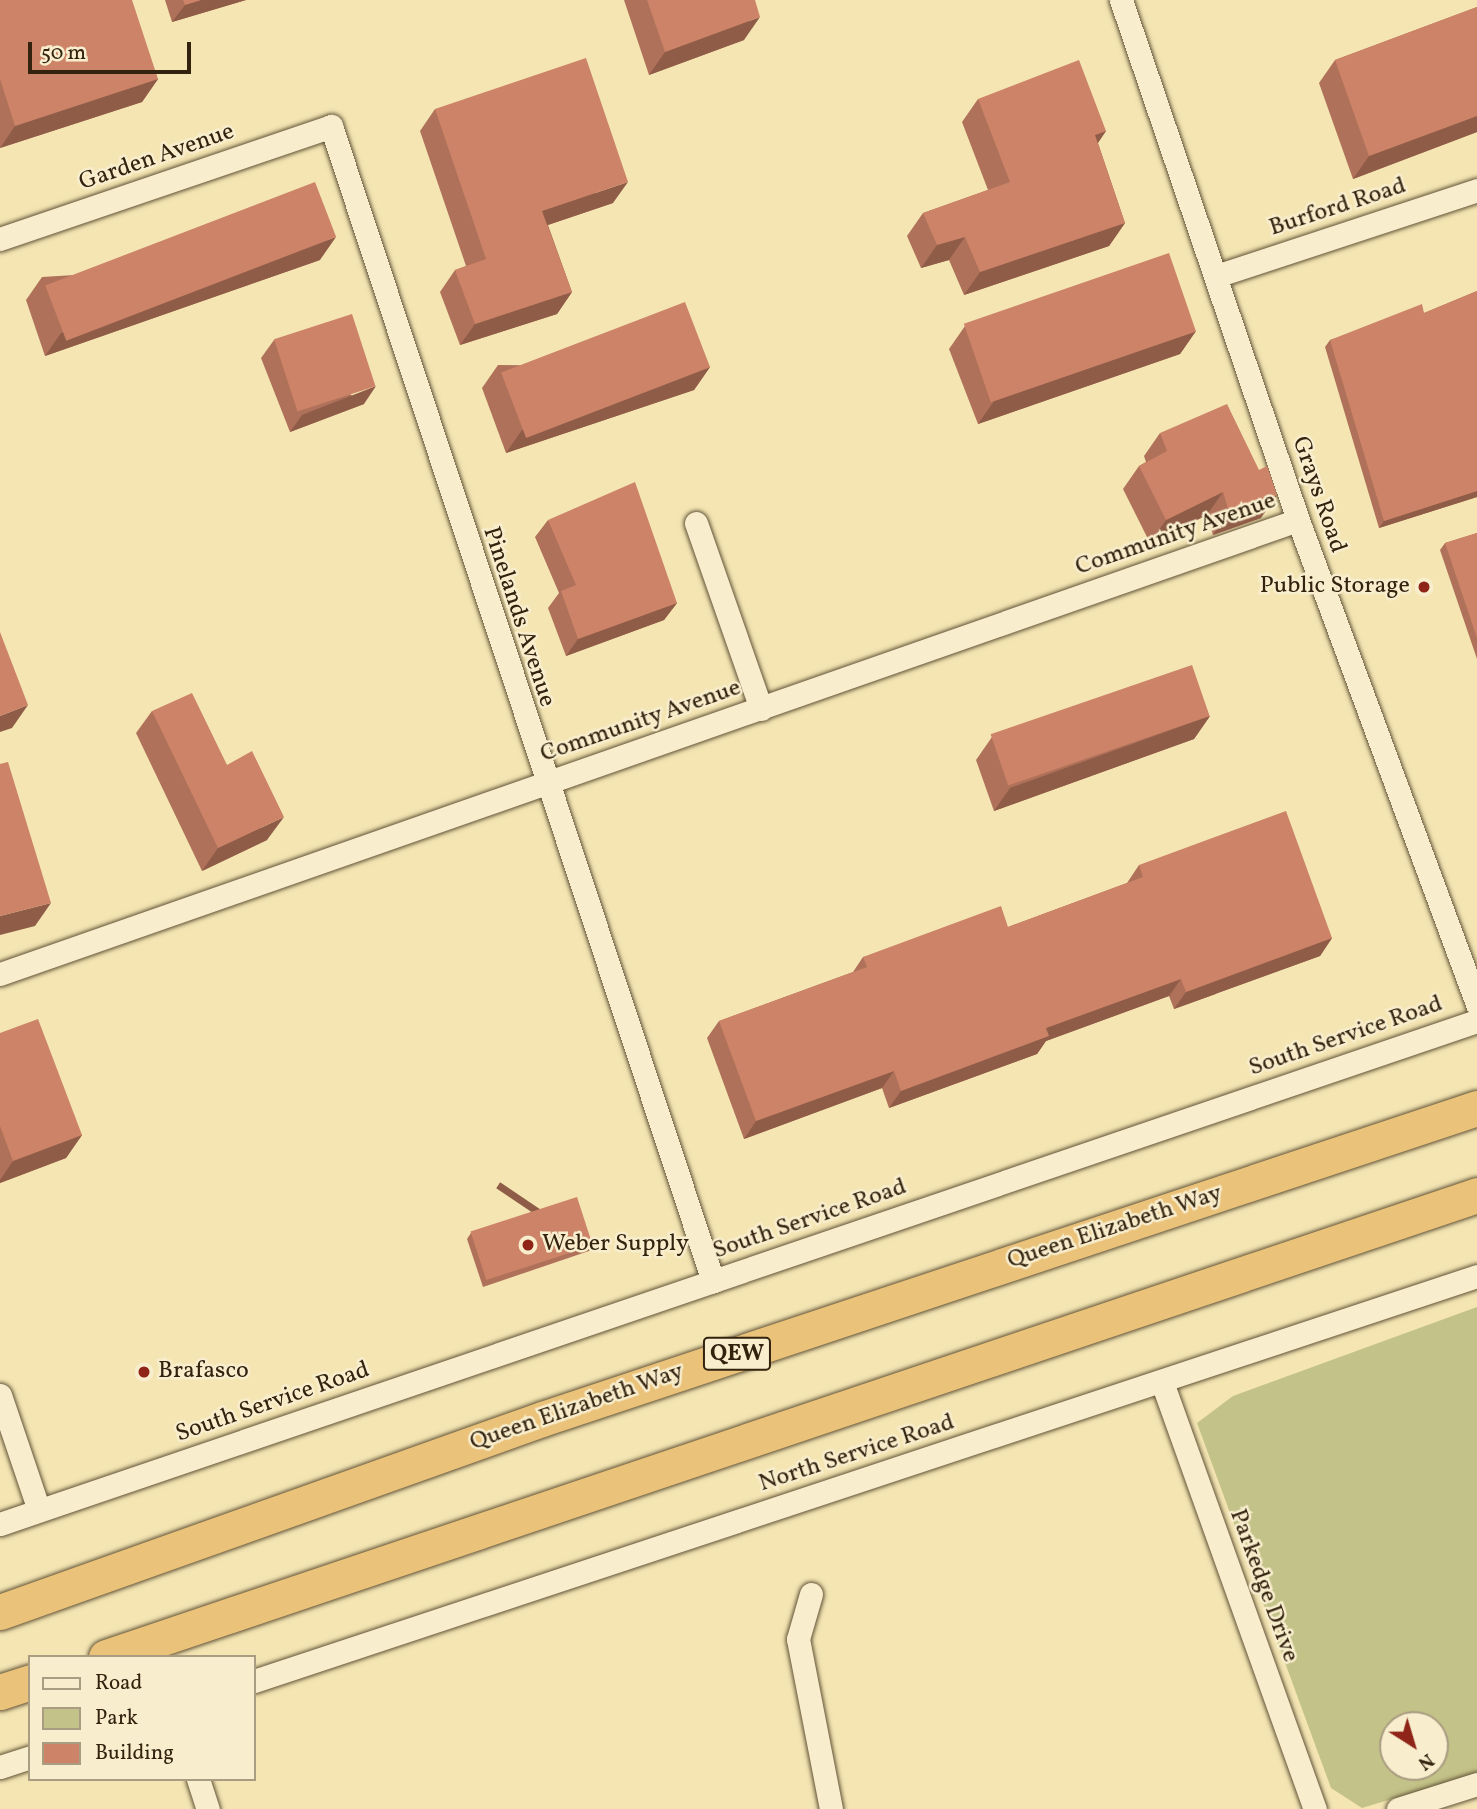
<!DOCTYPE html>
<style>
body{margin:0}
#map{position:relative;width:1477px;height:1809px;overflow:hidden;background:#f4e5b3;font-family:Vollkorn,serif}
div>[style]{position:absolute}
[style*='--x']{left:calc(var(--x)*1px);top:calc(var(--y)*1px);width:calc(var(--w)*1px);rotate:calc(var(--a)*1deg)}
.green>*{inset:0;background:#c3c288}
.roads{filter:drop-shadow(0 0 2px #625337) drop-shadow(0 0 2px #625337)}
.minor>*{height:23px;margin:-11.5px;padding:0 11.5px;transform-origin:11.5px;border-radius:11.5px;background:#f8eece}
.highway>*{height:35px;margin:-17.5px;padding:0 17.5px;transform-origin:17.5px;border-radius:17.5px;background:#eac27a}
.wall>*{inset:0;background:#af7159}
.shaded-wall>*{inset:0;background:#8f5c48;transform-origin:0 0}
.building>*{inset:0;background:#cc8367;transform-origin:0 0}
.dots>*{width:19px;height:19px;translate:-50% -50%;box-sizing:border-box;border:4px solid #f8eece;border-radius:50%}
span{translate:-50% -50%;white-space:nowrap;text-align:center;line-height:1.15;-webkit-text-stroke:5px #f8eece;paint-order:stroke}
.shield-label span{padding:2px 5px;background:#f8eece;border:2px solid;border-radius:5px;-webkit-text-stroke-width:0}
.shield-label{font-size:23px;color:#32220e;font-weight:700}
.street-label{font-size:24px;color:#32220e}
.poi-label{font-size:24px;color:#32220e}
.right{translate:-100% -50%;text-align:right}
.left{translate:0 -50%;text-align:left}
.legend{position:absolute;left:28px;top:1655px;width:228px;height:126px;box-sizing:border-box;background:#f8eece;border:2px solid #a99c81;margin:0;padding:9px 12px;list-style:none;font-size:21px;color:#32220e}
.legend li{display:flex;align-items:center;gap:14px;height:35px}
.legend b{width:35px;border:2px solid #a99c81}
.north{position:absolute;left:1379px;top:1711px;width:70px;height:70px;box-sizing:border-box;background:#f8eece;border:2px solid #a99c81;border-radius:50%;rotate:143deg;font-size:19px;font-weight:700;line-height:28px;text-align:center;color:#32220e}
.north::after{content:'';display:block;margin:auto;width:24px;height:32px;background:#8f2418;clip-path:polygon(50% 0,100% 100%,50% 72%,0 100%)}
.scale{position:absolute;left:28px;top:42px;width:163px;height:32px;box-sizing:border-box;border:4px solid #32220e;border-top:0;padding-left:9px;font-size:21px;line-height:24px;white-space:nowrap;color:#32220e;-webkit-text-stroke:5px #f8eece;paint-order:stroke}
</style>
<div id="map">
<div class="green">
<i style="clip-path:polygon(evenodd,1477px 1307px,1477px 1773px,1362px 1808px,1331px 1788px,1197px 1423px,1233px 1396px,1477px 1307px,1393px 1725px,1435px 1725px,1435px 1767px,1393px 1767px,1393px 1725px)"></i>
</div>
<div class="roads">
<div class="minor">
<i style="--x:1121;--y:0;--w:549;--a:71.2"></i>
<i style="--x:1298;--y:520;--w:516;--a:69.7"></i>
<i style="--x:0;--y:239;--w:350;--a:-18.8"></i>
<i style="--x:331;--y:126;--w:1217;--a:71.7"></i>
<i style="--x:1216;--y:276;--w:275;--a:-18.2"></i>
<i style="--x:696;--y:523;--w:197;--a:70.7"></i>
<i style="--x:0;--y:974;--w:1375;--a:-19.28"></i>
<i style="--x:1162;--y:1382;--w:454;--a:70.3"></i>
<i style="--x:0;--y:1395;--w:121;--a:71.3"></i>
<i style="--x:0;--y:1524;--w:1560;--a:-18.81"></i>
<i style="--x:811;--y:1594;--w:47;--a:106.1"></i>
<i style="--x:798;--y:1639;--w:173;--a:79"></i>
<i style="--x:254;--y:1681;--w:1288;--a:-18.32"></i>
<i style="--x:0;--y:1767;--w:32;--a:-18"></i>
<i style="--x:198;--y:1779;--w:32;--a:72"></i>
<i style="--x:1398;--y:1809;--w:83;--a:-17.6"></i>
</div>
<div class="highway">
<i style="--x:0;--y:1612;--w:575;--a:-19.6"></i>
<i style="--x:542;--y:1419;--w:985;--a:-18.4"></i>
<i style="--x:106;--y:1657;--w:1447;--a:-18.62"></i>
<i style="--x:0;--y:1692;--w:32;--a:-18"></i>
</div>
</div>
<div class="wall">
<i style="clip-path:polygon(0 0,158px 79px,142px 102px,0 148px)"></i>
<i style="clip-path:polygon(165px 0,246px 0,172px 22px)"></i>
<i style="clip-path:polygon(624px 0,755px 0,744px 40px,649px 75px)"></i>
<i style="clip-path:polygon(1477px 7px,1477px 132px,1353px 179px,1319px 83px,1335px 60px)"></i>
<i style="clip-path:polygon(978px 99px,1106px 131px,1098px 143px,1125px 223px,1109px 246px,964px 295px,949px 260px,921px 268px,907px 236px,923px 213px,988px 190px,962px 122px)"></i>
<i style="clip-path:polygon(435px 109px,613px 203px,548px 225px,572px 292px,557px 314px,460px 345px,440px 292px,455px 270px,466px 266px,420px 131px)"></i>
<i style="clip-path:polygon(320px 260px,45px 356px,26px 300px,42px 277px)"></i>
<i style="clip-path:polygon(1477px 291px,1477px 497px,1379px 528px,1325px 347px,1330px 340px,1424px 313px)"></i>
<i style="clip-path:polygon(965px 326px,1196px 331px,1180px 354px,978px 424px,949px 349px)"></i>
<i style="clip-path:polygon(274px 340px,364px 404px,290px 432px,261px 358px)"></i>
<i style="clip-path:polygon(498px 365px,710px 367px,694px 390px,506px 453px,482px 388px)"></i>
<i style="clip-path:polygon(1160px 433px,1261px 518px,1213px 535px,1207px 515px,1150px 543px,1123px 489px,1139px 466px,1146px 462px,1144px 456px)"></i>
<i style="clip-path:polygon(548px 520px,677px 603px,664px 620px,566px 656px,548px 608px,559px 593px,535px 537px)"></i>
<i style="clip-path:polygon(1477px 533px,1477px 659px,1440px 550px,1445px 543px)"></i>
<i style="clip-path:polygon(152px 711px,227px 765px,267px 840px,202px 871px,136px 733px)"></i>
<i style="clip-path:polygon(1210px 716px,1194px 739px,994px 811px,976px 760px,992px 737px)"></i>
<i style="clip-path:polygon(1139px 865px,1332px 938px,1320px 956px,1174px 1009px,1169px 996px,1046px 1041px,1037px 1054px,889px 1108px,882px 1088px,744px 1139px,707px 1038px,719px 1021px,853px 972px,863px 957px,1008px 927px,1127px 883px)"></i>
<i style="clip-path:polygon(0 1033px,82px 1135px,66px 1158px,0 1183px)"></i>
<i style="clip-path:polygon(471px 1233px,593px 1245px,589px 1251px,483px 1287px,467px 1239px)"></i>
</div>
<div class="shaded-wall">
<i style="clip-path:polygon(201px 0,246px 0,172px 22px,185px 5px)"></i>
<i style="clip-path:polygon(760px 17px,744px 40px,649px 75px,665px 52px)"></i>
<i style="clip-path:polygon(158px 79px,142px 102px,0 148px,15px 126px)"></i>
<i style="clip-path:polygon(1477px 116px,1477px 132px,1353px 179px,1369px 156px)"></i>
<i style="clip-path:polygon(1106px 131px,1090px 154px,1095px 135px)"></i>
<i style="clip-path:polygon(628px 182px,613px 203px,527px 232px,542px 211px)"></i>
<i style="clip-path:polygon(1125px 223px,1109px 246px,964px 295px,980px 272px)"></i>
<i style="clip-path:polygon(336px 237px,320px 260px,45px 356px,61px 333px)"></i>
<i style="clip-path:polygon(965px 237px,949px 260px,921px 268px,937px 245px)"></i>
<i style="clip-path:polygon(572px 292px,557px 314px,460px 345px,475px 324px)"></i>
<i style="clip-path:polygon(1196px 331px,1180px 354px,978px 424px,994px 401px)"></i>
<i style="clip-path:polygon(710px 367px,694px 390px,506px 453px,522px 430px)"></i>
<i style="clip-path:polygon(376px 386px,364px 404px,290px 432px,302px 415px)"></i>
<i style="clip-path:polygon(1477px 491px,1477px 497px,1379px 528px,1384px 521px)"></i>
<i style="clip-path:polygon(1223px 492px,1207px 515px,1150px 543px,1166px 520px)"></i>
<i style="clip-path:polygon(1277px 495px,1261px 518px,1213px 535px,1229px 512px)"></i>
<i style="clip-path:polygon(677px 603px,664px 620px,566px 656px,578px 639px)"></i>
<i style="clip-path:polygon(28px 705px,12px 728px,0 732px,0 716px)"></i>
<i style="clip-path:polygon(1210px 716px,1194px 739px,994px 811px,1010px 788px)"></i>
<i style="clip-path:polygon(284px 817px,267px 840px,202px 871px,218px 848px)"></i>
<i style="clip-path:polygon(51px 903px,35px 926px,0 935px,0 916px)"></i>
<i style="clip-path:polygon(1332px 938px,1320px 956px,1174px 1009px,1186px 992px)"></i>
<i style="clip-path:polygon(1181px 979px,1169px 996px,1046px 1041px,1037px 1054px,889px 1108px,901px 1091px,1046px 1028px)"></i>
<i style="clip-path:polygon(894px 1071px,882px 1088px,744px 1139px,756px 1121px)"></i>
<i style="clip-path:polygon(82px 1135px,66px 1158px,0 1183px,0 1180px,13px 1161px)"></i>
<i style="left:593px;top:1245px;width:7px;height:112px;rotate:124deg"></i>
</div>
<div class="building">
<i style="clip-path:polygon(0 0,132px 0,158px 79px,15px 126px,0 79px)"></i>
<i style="clip-path:polygon(183px 0,201px 0,185px 5px)"></i>
<i style="clip-path:polygon(647px 0,755px 0,760px 17px,665px 52px)"></i>
<i style="clip-path:polygon(1477px 7px,1477px 116px,1369px 156px,1335px 60px)"></i>
<i style="clip-path:polygon(586px 58px,628px 182px,542px 211px,572px 292px,475px 324px,455px 270px,486px 259px,435px 109px)"></i>
<i style="clip-path:polygon(1079px 60px,1106px 131px,1095px 135px,1125px 223px,980px 272px,965px 237px,937px 245px,923px 213px,1010px 182px,978px 99px)"></i>
<i style="left:315px;top:182px;width:59px;height:289px;rotate:69deg"></i>
<i style="left:1169px;top:253px;width:83px;height:217px;rotate:71deg"></i>
<i style="clip-path:polygon(1477px 291px,1477px 491px,1384px 521px,1330px 340px,1422px 304px,1424px 313px)"></i>
<i style="left:685px;top:302px;width:70px;height:197px;rotate:69deg"></i>
<i style="left:352px;top:314px;width:76px;height:82px;rotate:72deg"></i>
<i style="clip-path:polygon(1227px 404px,1259px 470px,1267px 466px,1277px 495px,1229px 512px,1223px 492px,1166px 520px,1139px 466px,1167px 451px,1160px 433px)"></i>
<i style="clip-path:polygon(635px 482px,677px 603px,578px 639px,561px 591px,576px 585px,548px 520px)"></i>
<i style="clip-path:polygon(1477px 533px,1477px 638px,1445px 543px)"></i>
<i style="clip-path:polygon(0 632px,28px 705px,0 716px)"></i>
<i style="left:1192px;top:665px;width:54px;height:213px;rotate:71deg"></i>
<i style="clip-path:polygon(192px 693px,227px 765px,252px 751px,284px 817px,218px 848px,152px 711px)"></i>
<i style="clip-path:polygon(8px 762px,51px 903px,0 916px,0 764px)"></i>
<i style="clip-path:polygon(1286px 811px,1332px 938px,1186px 992px,1181px 979px,1046px 1028px,1049px 1036px,901px 1091px,894px 1071px,756px 1121px,719px 1021px,867px 967px,863px 957px,1001px 906px,1008px 927px,1143px 877px,1139px 865px)"></i>
<i style="clip-path:polygon(38px 1019px,82px 1135px,13px 1161px,0 1126px,0 1033px)"></i>
<i style="left:577px;top:1197px;width:51px;height:112px;rotate:72deg"></i>
</div>
<div class="dots">
<i style="left:1424px;top:587px;background:#8f2418"></i>
<i style="left:528px;top:1245px;background:#8f2418"></i>
<i style="left:144px;top:1372px;background:#8f2418"></i>
</div>
<div class="shield-label">
<span style="left:737px;top:1354px">QEW</span>
</div>
<div class="street-label">
<span style="left:157px;top:158px;rotate:-19deg">Garden Avenue</span>
<span style="left:1338px;top:208px;rotate:-18deg">Burford Road</span>
<span style="left:1318px;top:495px;rotate:71deg">Grays Road</span>
<span style="left:1176px;top:535px;rotate:-19deg">Community Avenue</span>
<span style="left:518px;top:617px;rotate:72deg">Pinelands Avenue</span>
<span style="left:641px;top:722px;rotate:-19deg">Community Avenue</span>
<span style="left:1346px;top:1037px;rotate:-19deg">South Service Road</span>
<span style="left:810px;top:1220px;rotate:-19deg">South Service Road</span>
<span style="left:1115px;top:1228px;rotate:-18deg">Queen Elizabeth Way</span>
<span style="left:273px;top:1403px;rotate:-19deg">South Service Road</span>
<span style="left:577px;top:1408px;rotate:-19deg">Queen Elizabeth Way</span>
<span style="left:857px;top:1454px;rotate:-18deg">North Service Road</span>
<span style="left:1263px;top:1586px;rotate:70deg">Parkedge Drive</span>
</div>
<div class="poi-label">
<span class="right" style="left:1410px;top:587px">Public Storage</span>
<span class="left" style="left:542px;top:1245px">Weber Supply</span>
<span class="left" style="left:158px;top:1372px">Brafasco</span>
</div>
<ul class="legend">
<li><b style="height:9px;background:#f8eece"></b>Road</li>
<li><b style="height:19px;background:#c3c288"></b>Park</li>
<li><b style="height:19px;background:#cc8367"></b>Building</li>
</ul>
<div class="north">N</div>
<div class="scale">50 m</div>
</div>
